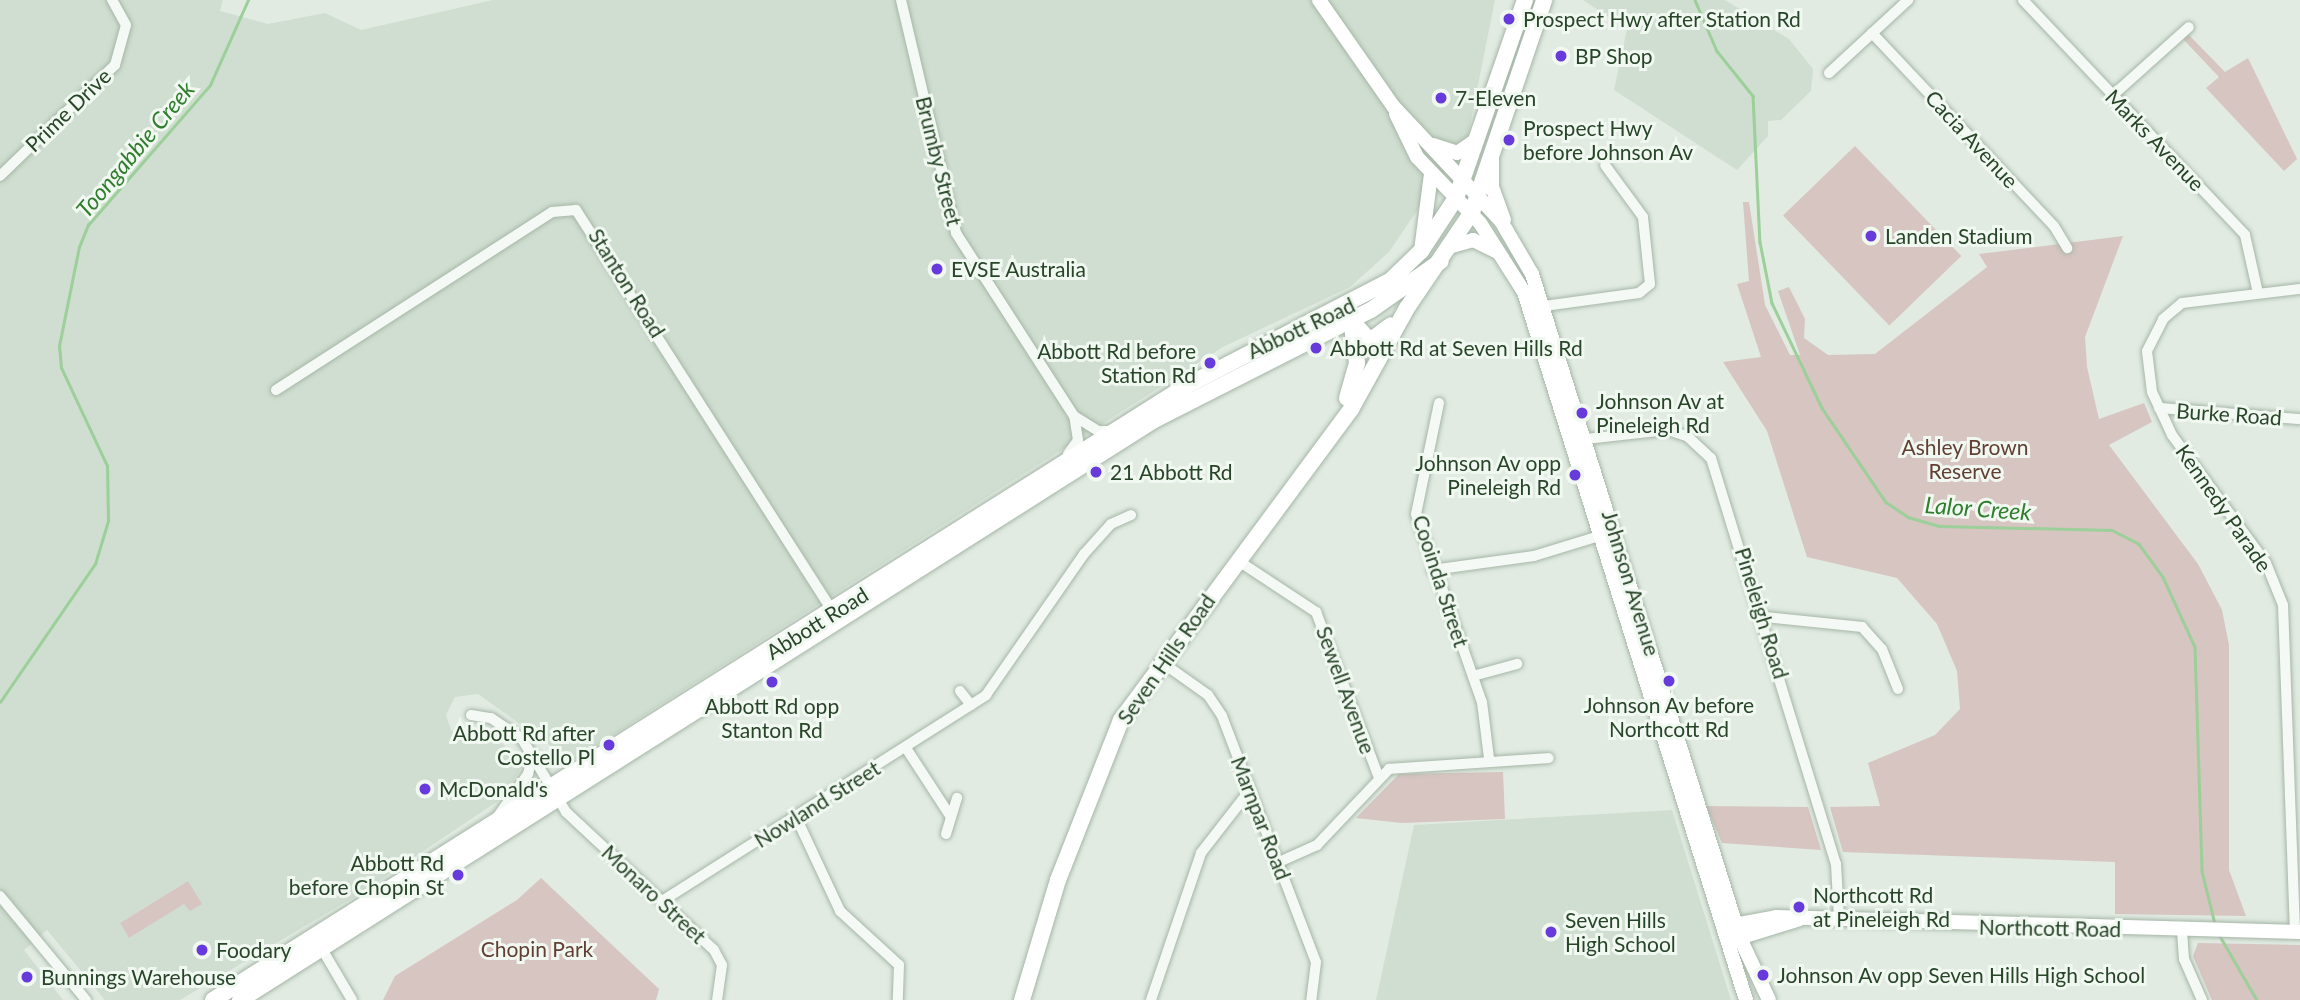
<!DOCTYPE html>
<style>
body{margin:0}
#map{position:relative;width:2300px;height:1000px;overflow:hidden;background:#e1ebe2;font-family:Lato,sans-serif}
div>[style]{position:absolute}
[style*='--x']{left:calc(var(--x)*1px);top:calc(var(--y)*1px);width:calc(var(--w)*1px);rotate:calc(var(--a)*1deg)}
.built>*{inset:0;background:#cfded0}
.green>*{inset:0;background:#d6c5c1;transform-origin:0 0}
.stream>*{height:2.5px;margin:-1.25px;padding:0 1.25px;transform-origin:1.25px;border-radius:1.25px;background:#9ccf99}
.roads{filter:drop-shadow(0 0 2px #a6b6a7) drop-shadow(0 0 2px #a6b6a7)}
.street>*{height:10px;margin:-5px;padding:0 5px;transform-origin:5px;border-radius:5px;background:#f5f9f5}
.secondary>*{height:14px;margin:-7px;padding:0 7px;transform-origin:7px;border-radius:7px;background:#fff}
.primary>*{height:16px;margin:-8px;padding:0 8px;transform-origin:8px;border-radius:8px;background:#fff}
.dots>*{width:19px;height:19px;translate:-50% -50%;box-sizing:border-box;border:4px solid #f1f8f1;border-radius:50%}
span{translate:-50% -50%;white-space:nowrap;text-align:center;line-height:1.15;-webkit-text-stroke:6px #f1f8f1;paint-order:stroke}
.poi-label{font-size:21px;color:#284529}
.left{translate:0 -50%;text-align:left}
.right{translate:-100% -50%;text-align:right}
.street-label{font-size:21px;color:#284529}
.park-label{font-size:21px;color:#623f33}
.water-label{font-size:23px;color:#2f7d2d;font-style:italic}
</style>
<div id="map">
<div class="built">
<i style="clip-path:polygon(evenodd,0 0,223px 0,220px 11px,268px 24px,325px 13px,361px 30px,493px 0,1495px 0,1468px 135px,1389px 252px,1350px 287px,1223px 347px,572px 761px,478px 694px,455px 697px,446px 715px,451px 730px,463px 738px,499px 740px,523px 765px,501px 799px,359px 894px,180px 1000px,105px 1000px,47px 930px,24px 950px,63px 1000px,0 1000px,0 0,188px 881px,185px 903px,129px 938px,120px 923px,188px 881px)"></i>
<i style="clip-path:polygon(1583px 0,1725px 0,1789px 39px,1813px 69px,1811px 91px,1781px 120px,1768px 121px,1768px 136px,1737px 170px,1614px 90px,1627px 29px)"></i>
<i style="clip-path:polygon(1672px 810px,1731px 1000px,1376px 1000px,1414px 825px)"></i>
</div>
<div class="green">
<i style="clip-path:polygon(2188px 34px,2225px 72px,2248px 58px,2297px 159px,2284px 171px,2206px 88px,2219px 77px,2183px 39px)"></i>
<i style="left:1855px;top:146px;width:153px;height:100px;rotate:46deg"></i>
<i style="clip-path:polygon(1743px 202px,1749px 202px,1765px 305px,1790px 355px,1800px 355px,1778px 291px,1789px 287px,1805px 319px,1804px 338px,1828px 355px,1875px 354px,1987px 267px,1979px 254px,2123px 236px,2085px 337px,2087px 367px,2099px 419px,2144px 403px,2152px 422px,2109px 445px,2198px 564px,2222px 610px,2229px 645px,2229px 870px,2246px 916px,2115px 914px,2115px 862px,1843px 852px,1830px 807px,1880px 806px,1868px 763px,1935px 735px,1960px 709px,1957px 671px,1937px 624px,1897px 578px,1807px 557px,1767px 431px,1723px 362px,1761px 357px,1737px 284px,1749px 281px)"></i>
<i style="clip-path:polygon(1503px 772px,1505px 819px,1402px 823px,1356px 818px,1399px 774px)"></i>
<i style="clip-path:polygon(1706px 806px,1808px 807px,1821px 850px,1722px 843px)"></i>
<i style="clip-path:polygon(541px 878px,659px 989px,656px 1000px,383px 1000px,395px 976px,517px 900px)"></i>
<i style="clip-path:polygon(188px 881px,202px 904px,190px 911px,184px 904px,129px 938px,120px 923px)"></i>
<i style="clip-path:polygon(2198px 943px,2300px 945px,2300px 1000px,2212px 1000px,2193px 956px)"></i>
</div>
<div class="stream">
<i style="--x:1695;--y:0;--w:56;--a:66.7"></i>
<i style="--x:1717;--y:51;--w:58;--a:51.3"></i>
<i style="--x:1753;--y:96;--w:146;--a:87.3"></i>
<i style="--x:1760;--y:242;--w:62;--a:78.9"></i>
<i style="--x:1772;--y:303;--w:116;--a:64.5"></i>
<i style="--x:1822;--y:408;--w:114;--a:55.8"></i>
<i style="--x:1886;--y:502;--w:27;--a:34"></i>
<i style="--x:1908;--y:517;--w:33;--a:16"></i>
<i style="--x:1940;--y:526;--w:172;--a:1.3"></i>
<i style="--x:2112;--y:530;--w:30;--a:27"></i>
<i style="--x:2139;--y:544;--w:41;--a:54"></i>
<i style="--x:2163;--y:577;--w:77;--a:65.4"></i>
<i style="--x:2195;--y:647;--w:224;--a:88.2"></i>
<i style="--x:2202;--y:871;--w:55;--a:76.2"></i>
<i style="--x:0;--y:702;--w:168;--a:-55.5"></i>
<i style="--x:95;--y:564;--w:45;--a:-73.2"></i>
<i style="--x:108;--y:521;--w:55;--a:-91"></i>
<i style="--x:107;--y:466;--w:108;--a:-115.1"></i>
<i style="--x:61;--y:368;--w:22;--a:-95"></i>
<i style="--x:59;--y:346;--w:101;--a:-78.6"></i>
<i style="--x:79;--y:247;--w:24;--a:-68"></i>
<i style="--x:88;--y:225;--w:186;--a:-48.9"></i>
<i style="--x:210;--y:85;--w:93;--a:-65.9"></i>
<i style="--x:2220;--y:936;--w:74;--a:60"></i>
</div>
<div class="roads">
<div class="street">
<i style="--x:901;--y:0;--w:239;--a:76.7"></i>
<i style="--x:956;--y:233;--w:218;--a:57.2"></i>
<i style="--x:1074;--y:416;--w:28;--a:32"></i>
<i style="--x:1098;--y:431;--w:15;--a:0"></i>
<i style="--x:2023;--y:0;--w:323;--a:46.6"></i>
<i style="--x:2245;--y:235;--w:59;--a:77.4"></i>
<i style="--x:1872;--y:33;--w:265;--a:46.7"></i>
<i style="--x:2054;--y:226;--w:26;--a:59"></i>
<i style="--x:1829;--y:73;--w:108;--a:-42.7"></i>
<i style="--x:2112;--y:96;--w:103;--a:-41.9"></i>
<i style="--x:0;--y:176;--w:160;--a:-44"></i>
<i style="--x:115;--y:65;--w:41;--a:-74.6"></i>
<i style="--x:126;--y:25;--w:29;--a:-119"></i>
<i style="--x:1537;--y:307;--w:103;--a:-7.8"></i>
<i style="--x:1639;--y:293;--w:14;--a:-39"></i>
<i style="--x:1650;--y:284;--w:67;--a:-96"></i>
<i style="--x:1643;--y:217;--w:64;--a:-126.2"></i>
<i style="--x:276;--y:390;--w:328;--a:-32.8"></i>
<i style="--x:552;--y:212;--w:24;--a:-5"></i>
<i style="--x:576;--y:210;--w:479;--a:57.4"></i>
<i style="--x:1439;--y:403;--w:113;--a:101.7"></i>
<i style="--x:1416;--y:514;--w:199;--a:70.7"></i>
<i style="--x:1482;--y:702;--w:56;--a:82.9"></i>
<i style="--x:2159;--y:408;--w:141;--a:4.5"></i>
<i style="--x:1577;--y:440;--w:92;--a:-6.3"></i>
<i style="--x:1668;--y:430;--w:20;--a:18"></i>
<i style="--x:1687;--y:436;--w:33;--a:43"></i>
<i style="--x:1711;--y:458;--w:425;--a:72.9"></i>
<i style="--x:1836;--y:864;--w:54;--a:86.8"></i>
<i style="--x:1068;--y:454;--w:17;--a:-54"></i>
<i style="--x:1078;--y:440;--w:24;--a:-99"></i>
<i style="--x:1237;--y:560;--w:95;--a:33.4"></i>
<i style="--x:1316;--y:612;--w:178;--a:69.2"></i>
<i style="--x:1432;--y:570;--w:103;--a:-7.8"></i>
<i style="--x:1534;--y:556;--w:75;--a:-17"></i>
<i style="--x:1765;--y:617;--w:98;--a:5.9"></i>
<i style="--x:1862;--y:627;--w:30;--a:48"></i>
<i style="--x:1882;--y:649;--w:43;--a:68.2"></i>
<i style="--x:1160;--y:661;--w:59;--a:35.3"></i>
<i style="--x:1208;--y:695;--w:25;--a:56"></i>
<i style="--x:1222;--y:716;--w:263;--a:69.1"></i>
<i style="--x:1316;--y:962;--w:38;--a:97"></i>
<i style="--x:1473;--y:676;--w:46;--a:-15.3"></i>
<i style="--x:960;--y:691;--w:18;--a:52"></i>
<i style="--x:471;--y:715;--w:20;--a:9"></i>
<i style="--x:491;--y:718;--w:37;--a:34"></i>
<i style="--x:522;--y:739;--w:85;--a:58.9"></i>
<i style="--x:566;--y:812;--w:202;--a:43"></i>
<i style="--x:714;--y:950;--w:17;--a:62"></i>
<i style="--x:722;--y:965;--w:35;--a:98"></i>
<i style="--x:906;--y:748;--w:82;--a:56.9"></i>
<i style="--x:498;--y:816;--w:52;--a:-54.5"></i>
<i style="--x:528;--y:774;--w:21;--a:-76"></i>
<i style="--x:796;--y:817;--w:104;--a:64.9"></i>
<i style="--x:840;--y:911;--w:80;--a:42.5"></i>
<i style="--x:899;--y:965;--w:35;--a:92"></i>
<i style="--x:946;--y:834;--w:38;--a:-73"></i>
<i style="--x:1279;--y:862;--w:42;--a:-24.1"></i>
<i style="--x:1317;--y:845;--w:105;--a:-46.5"></i>
<i style="--x:1389;--y:769;--w:160;--a:-3.9"></i>
<i style="--x:0;--y:896;--w:135;--a:50.4"></i>
<i style="--x:662;--y:901;--w:384;--a:-32.4"></i>
<i style="--x:986;--y:695;--w:172;--a:-55.2"></i>
<i style="--x:1084;--y:554;--w:40;--a:-48"></i>
<i style="--x:1111;--y:524;--w:22;--a:-24"></i>
<i style="--x:2182;--y:931;--w:28;--a:86"></i>
<i style="--x:2184;--y:959;--w:45;--a:66.3"></i>
<i style="--x:2295;--y:932;--w:327;--a:-92.1"></i>
<i style="--x:2283;--y:605;--w:45;--a:-112"></i>
<i style="--x:2266;--y:563;--w:159;--a:-126.3"></i>
<i style="--x:2172;--y:435;--w:47;--a:-114.9"></i>
<i style="--x:2152;--y:392;--w:41;--a:-97"></i>
<i style="--x:2147;--y:351;--w:36;--a:-63"></i>
<i style="--x:2163;--y:319;--w:25;--a:-40"></i>
<i style="--x:2182;--y:303;--w:119;--a:-6.8"></i>
<i style="--x:322;--y:949;--w:59;--a:59.5"></i>
<i style="--x:1151;--y:1000;--w:155;--a:-71.2"></i>
<i style="--x:1201;--y:853;--w:80;--a:-52.1"></i>
</div>
<div class="secondary">
<i style="--x:1319;--y:0;--w:129;--a:55.1"></i>
<i style="--x:1393;--y:106;--w:158;--a:46.8"></i>
<i style="--x:1501;--y:221;--w:61;--a:59.7"></i>
<i style="--x:1532;--y:274;--w:696;--a:72.61"></i>
<i style="--x:1740;--y:938;--w:68;--a:64.9"></i>
<i style="--x:1396;--y:114;--w:48;--a:64"></i>
<i style="--x:1417;--y:157;--w:91;--a:46.3"></i>
<i style="--x:1480;--y:223;--w:82;--a:57.5"></i>
<i style="--x:1524;--y:292;--w:742;--a:72.59"></i>
<i style="--x:1433;--y:145;--w:25;--a:18"></i>
<i style="--x:1457;--y:153;--w:23;--a:-34"></i>
<i style="--x:1492;--y:158;--w:29;--a:90"></i>
<i style="--x:1492;--y:187;--w:35;--a:70"></i>
<i style="--x:1452;--y:246;--w:22;--a:-16"></i>
<i style="--x:1473;--y:240;--w:28;--a:26"></i>
<i style="--x:1421;--y:251;--w:78;--a:-82.6"></i>
<i style="--x:1729;--y:926;--w:48;--a:-10.8"></i>
<i style="--x:1776;--y:917;--w:524;--a:1.64"></i>
<i style="--x:1732;--y:940;--w:71;--a:-17.2"></i>
</div>
<div class="primary">
<i style="--x:1352;--y:321;--w:27;--a:48"></i>
<i style="--x:1370;--y:341;--w:26;--a:-37"></i>
<i style="--x:1347;--y:398;--w:36;--a:-74"></i>
<i style="--x:1357;--y:363;--w:52;--a:-97.7"></i>
<i style="--x:213;--y:1000;--w:1151;--a:-32.25"></i>
<i style="--x:1186;--y:386;--w:231;--a:-27.3"></i>
<i style="--x:1391;--y:280;--w:42;--a:-44"></i>
<i style="--x:1421;--y:251;--w:64;--a:-56.6"></i>
<i style="--x:1456;--y:198;--w:210;--a:-70.8"></i>
<i style="--x:240;--y:1000;--w:1085;--a:-32.39"></i>
<i style="--x:1156;--y:419;--w:241;--a:-26.9"></i>
<i style="--x:1371;--y:310;--w:85;--a:-35"></i>
<i style="--x:1022;--y:1000;--w:125;--a:-73.3"></i>
<i style="--x:1058;--y:880;--w:172;--a:-68.5"></i>
<i style="--x:1121;--y:720;--w:387;--a:-53.5"></i>
<i style="--x:1351;--y:409;--w:115;--a:-61"></i>
<i style="--x:1407;--y:308;--w:116;--a:-55.9"></i>
<i style="--x:1472;--y:212;--w:224;--a:-71.2"></i>
</div>
</div>
<div class="dots">
<i style="left:1509px;top:19px;background:#673adc"></i>
<i style="left:1561px;top:56px;background:#673adc"></i>
<i style="left:1441px;top:98px;background:#673adc"></i>
<i style="left:1509px;top:140px;background:#673adc"></i>
<i style="left:1871px;top:236px;background:#673adc"></i>
<i style="left:937px;top:269px;background:#673adc"></i>
<i style="left:1316px;top:348px;background:#673adc"></i>
<i style="left:1210px;top:363px;background:#673adc"></i>
<i style="left:1582px;top:413px;background:#673adc"></i>
<i style="left:1096px;top:472px;background:#673adc"></i>
<i style="left:1575px;top:475px;background:#673adc"></i>
<i style="left:1669px;top:681px;background:#673adc"></i>
<i style="left:772px;top:682px;background:#673adc"></i>
<i style="left:609px;top:745px;background:#673adc"></i>
<i style="left:425px;top:789px;background:#673adc"></i>
<i style="left:458px;top:875px;background:#673adc"></i>
<i style="left:1799px;top:907px;background:#673adc"></i>
<i style="left:1551px;top:932px;background:#673adc"></i>
<i style="left:202px;top:950px;background:#673adc"></i>
<i style="left:1763px;top:975px;background:#673adc"></i>
<i style="left:27px;top:977px;background:#673adc"></i>
</div>
<div class="poi-label">
<span class="left" style="left:1523px;top:19px">Prospect Hwy after Station Rd</span>
<span class="left" style="left:1575px;top:56px">BP Shop</span>
<span class="left" style="left:1455px;top:98px">7-Eleven</span>
<span class="left" style="left:1523px;top:140px">Prospect Hwy<br>before Johnson Av</span>
<span class="left" style="left:1885px;top:236px">Landen Stadium</span>
<span class="left" style="left:951px;top:269px">EVSE Australia</span>
<span class="left" style="left:1330px;top:348px">Abbott Rd at Seven Hills Rd</span>
<span class="right" style="left:1196px;top:363px">Abbott Rd before<br>Station Rd</span>
<span class="left" style="left:1596px;top:413px">Johnson Av at<br>Pineleigh Rd</span>
<span class="right" style="left:1561px;top:475px">Johnson Av opp<br>Pineleigh Rd</span>
<span class="left" style="left:1110px;top:472px">21 Abbott Rd</span>
<span style="left:1669px;top:717px">Johnson Av before<br>Northcott Rd</span>
<span style="left:772px;top:718px">Abbott Rd opp<br>Stanton Rd</span>
<span class="right" style="left:595px;top:745px">Abbott Rd after<br>Costello Pl</span>
<span class="left" style="left:439px;top:789px">McDonald's</span>
<span class="right" style="left:444px;top:875px">Abbott Rd<br>before Chopin St</span>
<span class="left" style="left:1813px;top:907px">Northcott Rd<br>at Pineleigh Rd</span>
<span class="left" style="left:1565px;top:932px">Seven Hills<br>High School</span>
<span class="left" style="left:216px;top:950px">Foodary</span>
<span class="left" style="left:1777px;top:975px">Johnson Av opp Seven Hills High School</span>
<span class="left" style="left:41px;top:977px">Bunnings Warehouse</span>
</div>
<div class="street-label">
<span style="left:68px;top:110px;rotate:-44deg">Prime Drive</span>
<span style="left:1972px;top:139px;rotate:47deg">Cacia Avenue</span>
<span style="left:2155px;top:140px;rotate:46deg">Marks Avenue</span>
<span style="left:939px;top:161px;rotate:76deg">Brumby Street</span>
<span style="left:627px;top:283px;rotate:58deg">Stanton Road</span>
<span style="left:1301px;top:328px;rotate:-25deg">Abbott Road</span>
<span style="left:2229px;top:414px;rotate:4deg">Burke Road</span>
<span style="left:2224px;top:508px;rotate:55deg">Kennedy Parade</span>
<span style="left:1441px;top:581px;rotate:72deg">Cooinda Street</span>
<span style="left:1631px;top:583px;rotate:73deg">Johnson Avenue</span>
<span style="left:1762px;top:613px;rotate:73deg">Pineleigh Road</span>
<span style="left:817px;top:623px;rotate:-32deg">Abbott Road</span>
<span style="left:1166px;top:659px;rotate:-55deg">Seven Hills Road</span>
<span style="left:1346px;top:690px;rotate:70deg">Sewell Avenue</span>
<span style="left:817px;top:804px;rotate:-32deg">Nowland Street</span>
<span style="left:1261px;top:818px;rotate:69deg">Marnpar Road</span>
<span style="left:654px;top:894px;rotate:43deg">Monaro Street</span>
<span style="left:2050px;top:928px;rotate:1deg">Northcott Road</span>
</div>
<div class="park-label">
<span style="left:1965px;top:459px">Ashley Brown<br>Reserve</span>
<span style="left:537px;top:949px">Chopin Park</span>
</div>
<div class="water-label">
<span style="left:135px;top:149px;rotate:-50deg">Toongabbie Creek</span>
<span style="left:1978px;top:508px;rotate:4deg">Lalor Creek</span>
</div>
</div>
